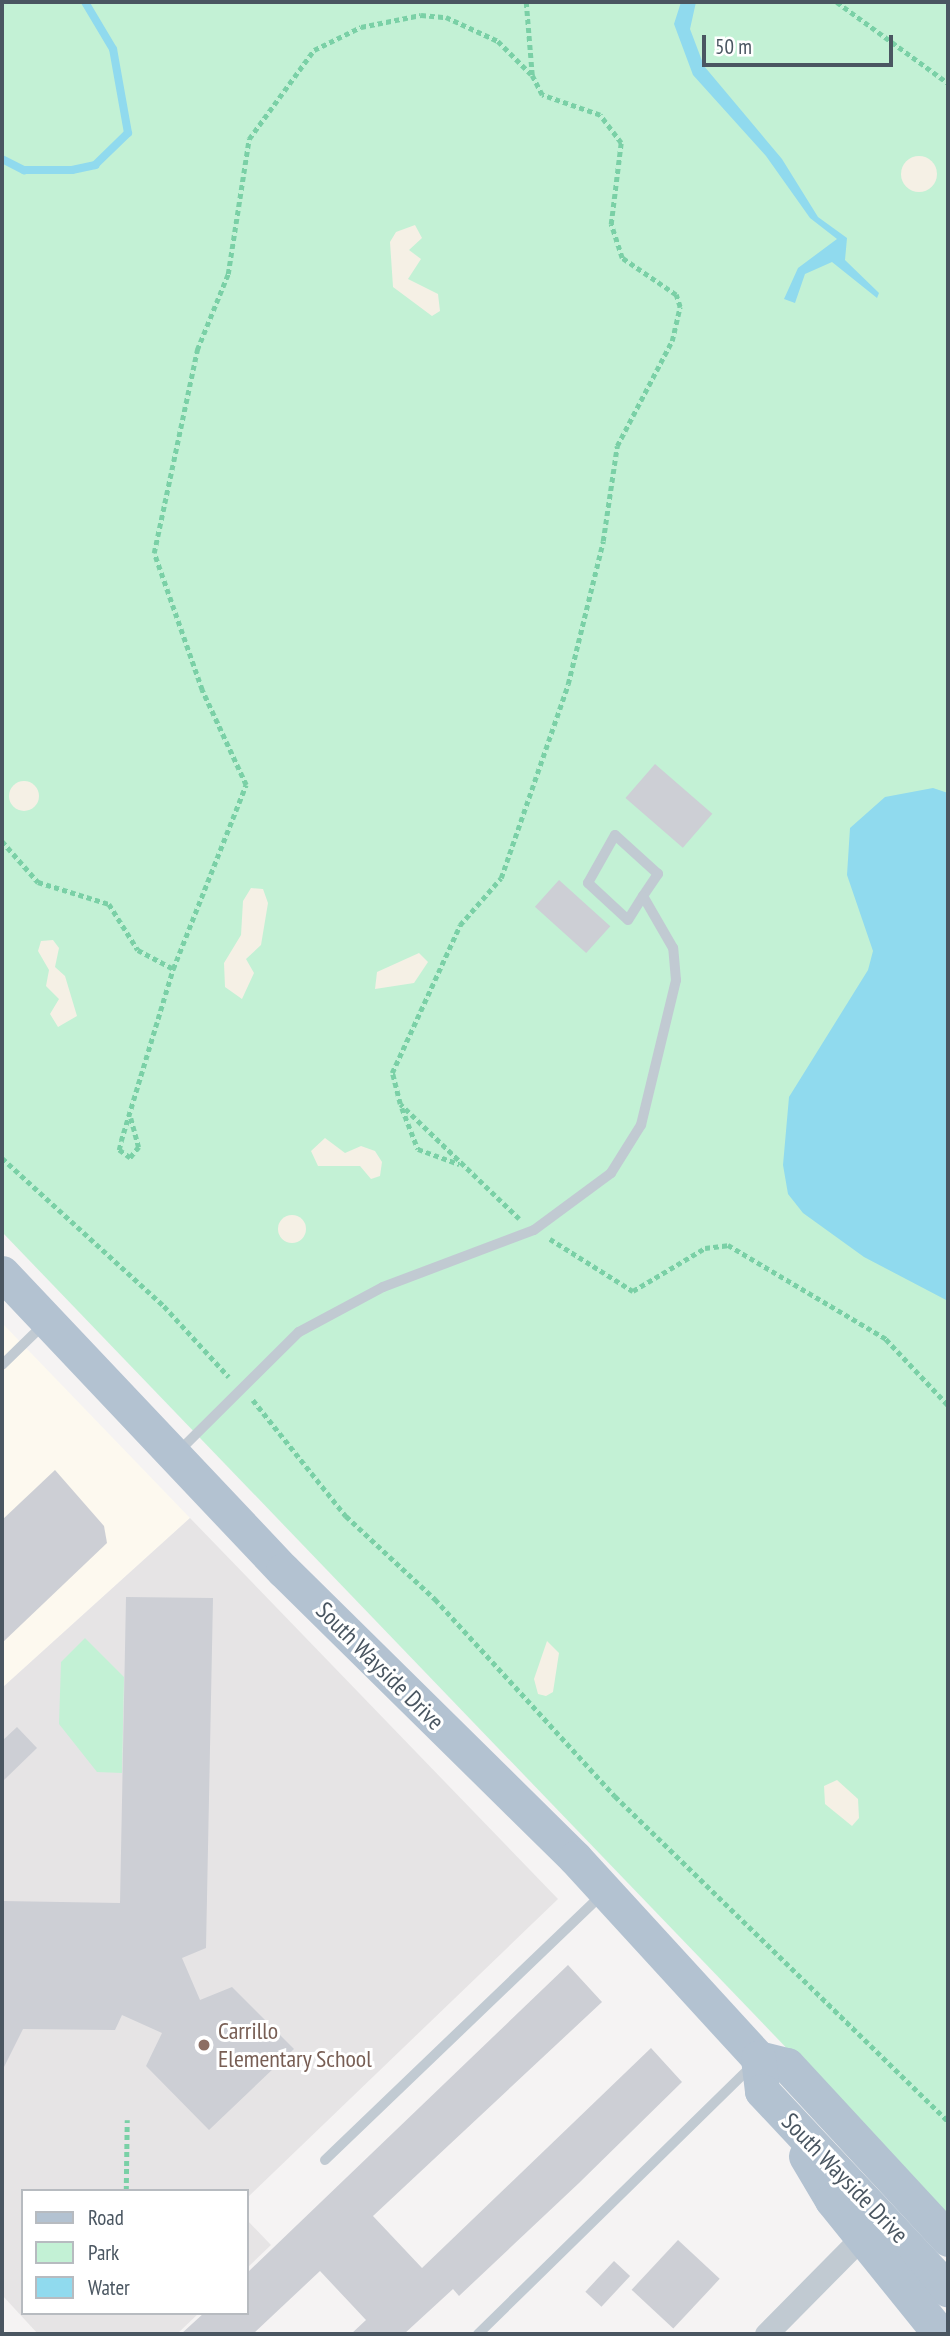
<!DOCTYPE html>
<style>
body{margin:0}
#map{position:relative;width:950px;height:2336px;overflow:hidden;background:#f5f3f3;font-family:"PT Sans Narrow",sans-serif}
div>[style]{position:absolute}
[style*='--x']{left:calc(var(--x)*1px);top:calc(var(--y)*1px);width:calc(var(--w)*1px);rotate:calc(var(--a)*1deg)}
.commercial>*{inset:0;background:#fdf9ef}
.education>*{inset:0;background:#e6e4e5}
.green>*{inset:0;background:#c3f1d5}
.sand>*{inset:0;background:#f5f0e5}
.round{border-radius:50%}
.water>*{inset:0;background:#90daee}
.stream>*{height:8px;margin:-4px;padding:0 4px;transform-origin:4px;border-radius:4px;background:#90daee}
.building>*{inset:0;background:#cdcfd5;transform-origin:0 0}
.path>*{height:4.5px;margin-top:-2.25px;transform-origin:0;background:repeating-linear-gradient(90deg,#7ad0a6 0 5px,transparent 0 8.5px)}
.service>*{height:10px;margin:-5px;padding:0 5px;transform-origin:5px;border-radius:5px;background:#c1cad2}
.minor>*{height:23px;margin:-11.5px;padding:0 11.5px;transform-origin:11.5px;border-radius:11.5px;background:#c1cad2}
.primary>*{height:35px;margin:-17.5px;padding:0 17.5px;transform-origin:17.5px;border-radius:17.5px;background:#b3c2d1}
.dots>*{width:19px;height:19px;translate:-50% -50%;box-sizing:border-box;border:4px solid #fff;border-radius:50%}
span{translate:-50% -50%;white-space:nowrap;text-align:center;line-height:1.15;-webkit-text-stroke:6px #fff;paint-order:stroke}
.street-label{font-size:24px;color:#4a5661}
.education-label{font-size:24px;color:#785e54}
.left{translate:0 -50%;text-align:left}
.frame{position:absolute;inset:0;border:4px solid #4a5661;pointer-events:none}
.legend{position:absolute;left:21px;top:2189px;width:228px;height:126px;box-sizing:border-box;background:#fff;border:2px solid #b7bbc0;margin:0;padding:9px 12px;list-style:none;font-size:21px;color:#4a5661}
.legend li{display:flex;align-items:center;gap:14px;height:35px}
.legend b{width:35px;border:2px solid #b7bbc0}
.scale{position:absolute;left:702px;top:35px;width:191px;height:32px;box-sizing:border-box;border:4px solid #4a5661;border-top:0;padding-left:9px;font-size:21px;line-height:24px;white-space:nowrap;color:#4a5661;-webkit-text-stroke:5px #fff;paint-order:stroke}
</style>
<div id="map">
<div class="commercial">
<i style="clip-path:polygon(2px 1323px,190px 1518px,2px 1688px)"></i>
</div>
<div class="education">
<i style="clip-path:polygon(190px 1518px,558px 1899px,247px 2198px,247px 2191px,23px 2191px,23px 2313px,199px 2313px,177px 2334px,38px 2334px,2px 2295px,2px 1688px)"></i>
<i style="clip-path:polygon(247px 2220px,271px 2245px,247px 2268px)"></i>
</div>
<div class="green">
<i style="clip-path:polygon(2px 2px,948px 2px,948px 2216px,2px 1232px)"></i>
<i style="clip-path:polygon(85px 1638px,124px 1677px,122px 1773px,97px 1772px,59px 1724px,61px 1662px)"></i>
</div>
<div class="sand">
<i class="round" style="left:901px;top:156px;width:36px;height:36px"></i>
<i style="clip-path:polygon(415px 225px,422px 238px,409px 250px,421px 259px,408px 279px,438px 294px,440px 311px,432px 316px,393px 287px,390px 242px,396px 232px)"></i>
<i class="round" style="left:9px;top:781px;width:30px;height:30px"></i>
<i style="clip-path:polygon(251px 888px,263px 889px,268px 903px,261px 945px,246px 959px,254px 973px,242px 999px,225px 987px,224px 963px,241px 935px,243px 901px)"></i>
<i style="clip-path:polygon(53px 940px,59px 948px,55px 967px,65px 976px,77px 1016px,58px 1027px,50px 1014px,59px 999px,46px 986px,49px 970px,38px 951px,41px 941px)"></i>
<i style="clip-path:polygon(419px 953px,428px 962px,414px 983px,375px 989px,377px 972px)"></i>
<i style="clip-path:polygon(325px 1138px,345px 1153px,361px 1146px,375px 1151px,382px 1162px,380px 1176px,371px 1179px,360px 1166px,318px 1166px,311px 1151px)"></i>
<i class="round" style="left:278px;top:1215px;width:28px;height:28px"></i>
<i style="clip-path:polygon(547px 1641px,559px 1653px,553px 1692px,546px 1696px,538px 1694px,534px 1679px)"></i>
<i style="clip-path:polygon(837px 1780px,858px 1799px,859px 1818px,852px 1826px,825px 1804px,824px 1786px)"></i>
</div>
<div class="water">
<i style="clip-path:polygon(681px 2px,696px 2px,690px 29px,704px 66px,782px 159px,818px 217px,847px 238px,845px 260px,879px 293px,877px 298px,832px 262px,805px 274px,795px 303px,784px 299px,798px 268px,837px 239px,810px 218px,766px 156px,693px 75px,674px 24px)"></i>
<i style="clip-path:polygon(933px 788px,948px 793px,948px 1301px,864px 1257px,803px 1213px,788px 1194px,783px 1165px,789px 1097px,868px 970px,873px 951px,847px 875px,850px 828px,885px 797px)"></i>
</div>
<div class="stream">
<i style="--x:2;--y:159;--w:25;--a:27"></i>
<i style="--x:24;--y:170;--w:48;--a:0"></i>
<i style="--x:72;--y:170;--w:24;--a:-12"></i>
<i style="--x:95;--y:165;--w:46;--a:-44.1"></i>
<i style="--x:128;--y:133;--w:85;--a:-100.1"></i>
<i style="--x:113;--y:49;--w:55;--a:-120.8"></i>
</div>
<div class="building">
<i style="left:655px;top:764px;width:76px;height:45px;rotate:41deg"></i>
<i style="left:559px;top:880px;width:69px;height:36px;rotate:42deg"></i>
<i style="clip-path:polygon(55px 1470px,104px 1526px,107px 1543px,2px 1643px,2px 1520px)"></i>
<i style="clip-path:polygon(126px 1597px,213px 1598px,206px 1948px,182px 1958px,200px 2000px,232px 1987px,294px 2049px,209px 2130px,146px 2066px,162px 2033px,122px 2015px,115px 2030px,23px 2029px,2px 2071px,2px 1901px,120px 1903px)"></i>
<i style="clip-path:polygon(17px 1727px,37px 1748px,2px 1782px,2px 1741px)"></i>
<i style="clip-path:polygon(568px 1965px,602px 2002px,373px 2216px,422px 2268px,651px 2048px,682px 2082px,579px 2183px,459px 2296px,453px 2289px,404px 2334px,351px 2334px,366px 2320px,320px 2271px,253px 2334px,181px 2334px,204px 2313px,247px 2313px,247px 2273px)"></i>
<i style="left:678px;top:2240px;width:57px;height:68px;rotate:43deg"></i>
<i style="left:614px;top:2261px;width:22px;height:42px;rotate:43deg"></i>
</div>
<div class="path">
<i style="--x:837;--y:2;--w:137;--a:36.1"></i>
<i style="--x:2;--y:841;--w:55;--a:48.7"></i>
<i style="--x:38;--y:882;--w:74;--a:17.2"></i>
<i style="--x:109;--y:904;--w:54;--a:57.8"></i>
<i style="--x:138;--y:950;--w:40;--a:28"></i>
<i style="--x:402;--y:1108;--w:44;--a:68.7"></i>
<i style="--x:418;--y:1149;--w:44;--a:20.1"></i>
<i style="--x:131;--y:1118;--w:30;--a:75"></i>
<i style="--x:139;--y:1147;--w:14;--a:129"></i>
<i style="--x:130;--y:1158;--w:14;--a:-144"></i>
<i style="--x:119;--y:1150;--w:9;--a:-77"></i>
<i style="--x:121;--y:1141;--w:180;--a:-73.2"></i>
<i style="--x:173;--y:969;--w:198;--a:-68.4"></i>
<i style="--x:246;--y:785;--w:105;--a:-114.9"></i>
<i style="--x:202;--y:690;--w:145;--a:-109.3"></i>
<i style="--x:154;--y:553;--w:208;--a:-78"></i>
<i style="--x:197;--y:350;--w:82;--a:-67.8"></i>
<i style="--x:228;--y:274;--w:137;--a:-81.2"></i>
<i style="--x:249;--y:139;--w:110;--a:-53.9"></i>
<i style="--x:314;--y:50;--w:52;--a:-26.1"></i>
<i style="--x:361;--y:27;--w:61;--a:-11.3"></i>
<i style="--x:421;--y:15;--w:25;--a:5"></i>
<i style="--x:446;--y:17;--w:57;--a:24.8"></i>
<i style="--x:498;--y:41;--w:47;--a:45"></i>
<i style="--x:2;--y:1158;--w:219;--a:42.4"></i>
<i style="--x:164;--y:1306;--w:96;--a:47.5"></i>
<i style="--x:519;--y:1219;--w:165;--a:-136"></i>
<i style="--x:400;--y:1104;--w:32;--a:-104"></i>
<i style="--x:392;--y:1073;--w:163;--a:-65.3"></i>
<i style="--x:460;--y:925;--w:62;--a:-48.9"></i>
<i style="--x:501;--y:878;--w:205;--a:-70.9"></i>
<i style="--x:568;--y:684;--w:147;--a:-76.2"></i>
<i style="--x:603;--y:541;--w:96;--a:-81.6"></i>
<i style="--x:617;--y:446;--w:119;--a:-62.4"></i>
<i style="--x:672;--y:341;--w:35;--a:-77"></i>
<i style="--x:680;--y:307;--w:13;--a:-108"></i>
<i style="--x:676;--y:295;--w:65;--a:-145.6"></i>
<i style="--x:622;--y:258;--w:36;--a:-108"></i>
<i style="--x:611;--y:224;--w:82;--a:-83"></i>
<i style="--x:621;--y:143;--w:35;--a:-127"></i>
<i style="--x:600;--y:115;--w:61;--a:-161"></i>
<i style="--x:542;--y:95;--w:22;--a:-117"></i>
<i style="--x:532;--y:75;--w:73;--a:-94.7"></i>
<i style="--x:550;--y:1239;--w:98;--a:32.1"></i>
<i style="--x:633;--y:1291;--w:84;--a:-30.8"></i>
<i style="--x:705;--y:1248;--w:23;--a:-7"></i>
<i style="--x:728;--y:1245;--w:184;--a:30.7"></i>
<i style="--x:886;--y:1339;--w:91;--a:46.8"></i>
<i style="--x:253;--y:1400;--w:149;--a:51.3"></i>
<i style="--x:346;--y:1516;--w:122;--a:43"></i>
<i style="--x:435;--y:1599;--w:267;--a:47.6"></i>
<i style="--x:615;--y:1796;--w:465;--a:44.3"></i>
<i style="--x:126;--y:2191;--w:71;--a:-89.2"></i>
</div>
<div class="service">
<i style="--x:2;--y:1365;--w:60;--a:-44.3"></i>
<i style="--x:179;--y:1451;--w:169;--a:-44.8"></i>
<i style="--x:299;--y:1332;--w:95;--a:-28.2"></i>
<i style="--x:383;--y:1287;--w:161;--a:-20.7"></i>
<i style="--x:534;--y:1230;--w:96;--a:-36.5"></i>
<i style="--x:611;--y:1173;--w:57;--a:-58"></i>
<i style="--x:641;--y:1125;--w:149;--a:-76.4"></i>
<i style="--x:676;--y:980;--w:32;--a:-95"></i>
<i style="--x:673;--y:948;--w:60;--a:-120"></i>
<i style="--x:643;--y:896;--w:27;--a:-56"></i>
<i style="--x:658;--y:874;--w:58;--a:-137.8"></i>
<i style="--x:615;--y:835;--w:55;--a:119.4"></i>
<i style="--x:588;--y:883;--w:54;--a:42.8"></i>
<i style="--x:628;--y:920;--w:28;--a:-58"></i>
<i style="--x:325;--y:2160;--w:385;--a:-43.8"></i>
<i style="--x:478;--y:2334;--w:382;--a:-44.4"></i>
</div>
<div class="minor">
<i style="--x:766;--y:2334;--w:138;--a:-45.3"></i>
</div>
<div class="primary">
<i style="--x:2;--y:1273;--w:409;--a:46.6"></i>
<i style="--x:283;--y:1570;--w:410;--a:44.6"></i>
<i style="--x:575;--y:1858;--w:271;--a:47.5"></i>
<i style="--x:758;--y:2058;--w:30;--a:14"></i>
<i style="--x:787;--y:2065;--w:237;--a:47.2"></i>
<i style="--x:758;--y:2058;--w:33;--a:83"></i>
<i style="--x:762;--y:2091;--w:272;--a:46.9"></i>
<i style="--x:806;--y:2156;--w:51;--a:59.4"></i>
<i style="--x:832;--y:2200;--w:172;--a:51.1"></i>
</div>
<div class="dots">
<i style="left:204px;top:2045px;background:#8d6e63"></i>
</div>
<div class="street-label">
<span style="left:380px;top:1666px;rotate:45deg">South Wayside Drive</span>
<span style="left:845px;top:2178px;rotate:46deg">South Wayside Drive</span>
</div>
<div class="education-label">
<span class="left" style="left:218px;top:2045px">Carrillo<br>Elementary School</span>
</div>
<div class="frame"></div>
<ul class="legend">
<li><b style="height:9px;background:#b3c2d1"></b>Road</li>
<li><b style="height:19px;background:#c3f1d5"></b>Park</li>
<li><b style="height:19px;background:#90daee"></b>Water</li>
</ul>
<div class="scale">50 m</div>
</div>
